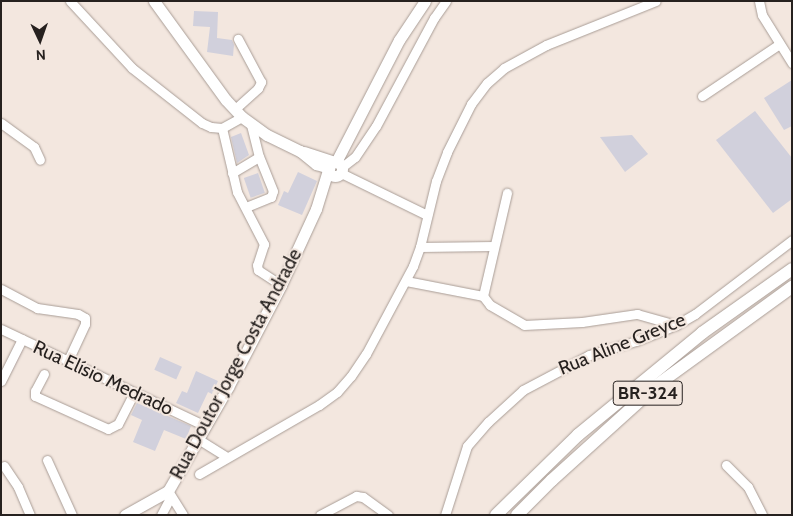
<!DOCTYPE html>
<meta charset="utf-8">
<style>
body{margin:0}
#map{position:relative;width:793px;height:516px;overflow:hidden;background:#f3e7df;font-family:Cabin,sans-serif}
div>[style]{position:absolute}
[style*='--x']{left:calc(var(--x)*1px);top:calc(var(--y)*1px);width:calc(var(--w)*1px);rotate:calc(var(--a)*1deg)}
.building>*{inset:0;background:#d1d0dc;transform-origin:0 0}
.roads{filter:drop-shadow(0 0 1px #a99d96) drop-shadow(0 0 1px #a99d96)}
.minor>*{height:9px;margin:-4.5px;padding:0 4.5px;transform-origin:4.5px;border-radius:4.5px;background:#fff}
.major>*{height:11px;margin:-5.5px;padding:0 5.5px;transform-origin:5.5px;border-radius:5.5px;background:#fff}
.major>.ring{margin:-5.5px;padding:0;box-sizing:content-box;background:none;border:11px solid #fff;border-radius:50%}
.highway>*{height:12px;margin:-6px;padding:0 6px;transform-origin:6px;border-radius:6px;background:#fff}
span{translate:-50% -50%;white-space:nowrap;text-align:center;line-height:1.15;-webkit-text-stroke:4px #f3e7df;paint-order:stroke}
.shield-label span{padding:1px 4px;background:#f3e7df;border:1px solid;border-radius:4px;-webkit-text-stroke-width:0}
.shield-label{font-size:18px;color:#26211f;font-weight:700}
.street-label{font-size:19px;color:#26211f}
.frame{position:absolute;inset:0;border:2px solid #26211f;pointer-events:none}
.north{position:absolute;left:15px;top:15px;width:50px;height:50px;-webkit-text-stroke:4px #f3e7df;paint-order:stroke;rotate:177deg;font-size:14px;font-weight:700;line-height:20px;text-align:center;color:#26211f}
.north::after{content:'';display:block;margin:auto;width:18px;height:22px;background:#26211f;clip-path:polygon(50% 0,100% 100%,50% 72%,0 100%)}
</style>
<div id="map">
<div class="building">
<i style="clip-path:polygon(194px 11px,218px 12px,217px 38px,232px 40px,234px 45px,233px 56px,207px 52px,210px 27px,193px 26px)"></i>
<i style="clip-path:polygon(792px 80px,792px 126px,784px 130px,764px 98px)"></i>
<i style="clip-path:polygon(755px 111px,792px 158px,792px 199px,773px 213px,716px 140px)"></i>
<i style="clip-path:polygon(241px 133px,249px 155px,237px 163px,231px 137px)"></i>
<i style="clip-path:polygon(632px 135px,648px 154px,625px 172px,600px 137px)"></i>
<i style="clip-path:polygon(298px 172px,317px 181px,302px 215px,278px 205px,284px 191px,288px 193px)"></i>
<i style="left:258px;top:173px;width:21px;height:15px;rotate:71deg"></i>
<i style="left:160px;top:357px;width:24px;height:14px;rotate:24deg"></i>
<i style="clip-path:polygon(196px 371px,218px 381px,212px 394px,208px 392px,198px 413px,176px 403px,182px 391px,187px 393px)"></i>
<i style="clip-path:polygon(137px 403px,191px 426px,186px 439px,164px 430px,155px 451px,133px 442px,142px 420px,131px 415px)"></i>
</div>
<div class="roads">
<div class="minor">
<i style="--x:70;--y:1;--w:91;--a:47.2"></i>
<i style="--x:132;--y:68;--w:89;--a:38.2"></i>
<i style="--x:202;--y:123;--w:10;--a:24"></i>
<i style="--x:211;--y:127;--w:11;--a:5"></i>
<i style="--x:222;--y:128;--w:23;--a:-29"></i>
<i style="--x:759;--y:1;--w:14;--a:78"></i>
<i style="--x:762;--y:15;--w:57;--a:58"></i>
<i style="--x:702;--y:96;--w:92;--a:-33.9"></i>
<i style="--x:235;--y:109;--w:31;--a:-42"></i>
<i style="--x:258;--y:88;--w:7;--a:-63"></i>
<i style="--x:261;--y:82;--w:49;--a:-118.1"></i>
<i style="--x:1;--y:123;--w:41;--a:36"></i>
<i style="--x:34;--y:147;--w:14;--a:65"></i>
<i style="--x:222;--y:128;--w:66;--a:76.8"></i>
<i style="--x:237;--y:192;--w:59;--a:62.6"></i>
<i style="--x:264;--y:244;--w:22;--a:108"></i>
<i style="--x:257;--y:265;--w:5;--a:79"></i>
<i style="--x:258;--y:270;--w:27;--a:33"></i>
<i style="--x:342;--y:167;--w:16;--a:-38"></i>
<i style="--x:355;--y:157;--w:37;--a:-56"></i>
<i style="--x:376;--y:126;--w:123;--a:-61.8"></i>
<i style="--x:434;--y:18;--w:21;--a:-55"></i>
<i style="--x:232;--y:173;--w:31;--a:-31"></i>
<i style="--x:259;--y:157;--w:34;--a:-104"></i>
<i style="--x:341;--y:173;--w:96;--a:26"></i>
<i style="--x:246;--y:207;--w:27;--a:-22"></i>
<i style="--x:271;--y:197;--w:6;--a:-72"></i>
<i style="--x:273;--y:191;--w:37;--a:-112"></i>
<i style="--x:420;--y:247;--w:74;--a:-0.8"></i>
<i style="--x:406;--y:281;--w:78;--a:11"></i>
<i style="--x:1;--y:289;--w:41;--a:27.8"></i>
<i style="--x:37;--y:308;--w:41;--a:8.3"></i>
<i style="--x:78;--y:314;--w:8;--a:30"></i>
<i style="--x:85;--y:318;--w:6;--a:90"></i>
<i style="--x:85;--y:324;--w:40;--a:115"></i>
<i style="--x:483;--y:296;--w:11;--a:52"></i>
<i style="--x:490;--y:305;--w:39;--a:30"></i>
<i style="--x:524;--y:325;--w:58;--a:-3"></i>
<i style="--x:582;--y:322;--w:56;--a:-8.3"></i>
<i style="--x:637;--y:314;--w:41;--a:15.8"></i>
<i style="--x:483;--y:296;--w:106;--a:-76.9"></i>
<i style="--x:1;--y:329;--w:226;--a:25.4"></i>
<i style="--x:44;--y:374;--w:19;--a:118"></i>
<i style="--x:35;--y:391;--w:5;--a:90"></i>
<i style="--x:35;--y:396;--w:80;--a:24.3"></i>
<i style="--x:108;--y:429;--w:11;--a:-27"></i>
<i style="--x:118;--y:424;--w:36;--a:-63"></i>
<i style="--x:1;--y:381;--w:47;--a:-63.4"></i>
<i style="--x:198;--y:439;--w:34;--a:32"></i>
<i style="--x:47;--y:460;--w:60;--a:65.6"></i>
<i style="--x:726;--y:465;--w:31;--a:45"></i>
<i style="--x:748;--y:487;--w:31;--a:63"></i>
<i style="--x:4;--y:466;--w:25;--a:56"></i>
<i style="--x:18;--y:487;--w:30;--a:67"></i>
<i style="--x:199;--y:474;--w:138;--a:-29.9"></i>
<i style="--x:319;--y:405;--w:22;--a:-36"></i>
<i style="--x:337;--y:392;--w:21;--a:-49"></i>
<i style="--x:351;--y:376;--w:27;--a:-56"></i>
<i style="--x:366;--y:354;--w:100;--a:-61.9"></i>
<i style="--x:413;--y:266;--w:20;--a:-70"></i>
<i style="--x:420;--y:247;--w:68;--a:-76.4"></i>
<i style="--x:436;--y:181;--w:31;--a:-69"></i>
<i style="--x:447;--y:152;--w:54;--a:-63.4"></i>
<i style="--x:471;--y:104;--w:26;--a:-53"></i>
<i style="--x:487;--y:83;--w:23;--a:-41"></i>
<i style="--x:504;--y:68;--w:48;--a:-28.7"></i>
<i style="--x:546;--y:45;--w:118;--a:-21.8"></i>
<i style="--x:168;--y:491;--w:28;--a:58"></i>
<i style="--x:161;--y:515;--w:21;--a:-62"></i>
<i style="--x:320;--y:515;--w:41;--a:-27.8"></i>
<i style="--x:356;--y:496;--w:7;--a:8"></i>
<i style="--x:363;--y:497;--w:31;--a:36"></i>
<i style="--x:445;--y:515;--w:72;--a:-72.3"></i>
<i style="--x:467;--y:446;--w:32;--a:-49"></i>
<i style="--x:488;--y:422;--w:47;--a:-42.4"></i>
<i style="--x:523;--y:390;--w:75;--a:-27.9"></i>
<i style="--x:589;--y:355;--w:49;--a:-16.6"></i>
<i style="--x:636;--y:341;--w:43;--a:-21.8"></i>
<i style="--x:676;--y:325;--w:22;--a:-30"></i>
<i style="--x:695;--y:314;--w:122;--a:-37.3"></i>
</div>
<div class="major">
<i style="--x:154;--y:1;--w:122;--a:54"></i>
<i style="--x:226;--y:100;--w:23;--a:47"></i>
<i style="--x:242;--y:117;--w:31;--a:36"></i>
<i style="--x:267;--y:135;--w:37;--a:26"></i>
<i style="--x:300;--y:151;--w:21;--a:39"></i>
<i style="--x:316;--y:164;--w:14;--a:17"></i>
<i style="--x:304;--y:152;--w:33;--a:18"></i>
<i style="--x:336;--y:162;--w:137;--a:-62.7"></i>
<i style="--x:399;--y:40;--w:47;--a:-56.3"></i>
<i class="ring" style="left:328px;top:162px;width:3px;height:3px"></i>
<i style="--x:125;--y:515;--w:49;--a:-29.2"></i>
<i style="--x:168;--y:491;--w:120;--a:-60"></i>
<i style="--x:228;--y:387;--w:115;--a:-62.5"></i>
<i style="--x:281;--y:285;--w:84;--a:-65.3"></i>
<i style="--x:316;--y:209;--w:41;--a:-72.9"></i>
</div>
<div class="highway">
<i style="--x:496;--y:515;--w:115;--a:-44.3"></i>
<i style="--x:578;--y:435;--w:161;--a:-39.4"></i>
<i style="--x:702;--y:333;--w:110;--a:-35.4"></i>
<i style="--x:517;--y:515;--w:49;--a:-45"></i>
<i style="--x:552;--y:480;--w:142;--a:-42.1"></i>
<i style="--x:657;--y:385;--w:167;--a:-36"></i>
</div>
</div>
<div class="shield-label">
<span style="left:648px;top:393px">BR-324</span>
</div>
<div class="street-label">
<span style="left:622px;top:344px;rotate:-22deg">Rua Aline Greyce</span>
<span style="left:236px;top:364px;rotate:-62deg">Rua Doutor Jorge Costa Andrade</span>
<span style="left:103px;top:378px;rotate:25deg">Rua Elísio Medrado</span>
</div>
<div class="frame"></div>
<div class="north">N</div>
</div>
